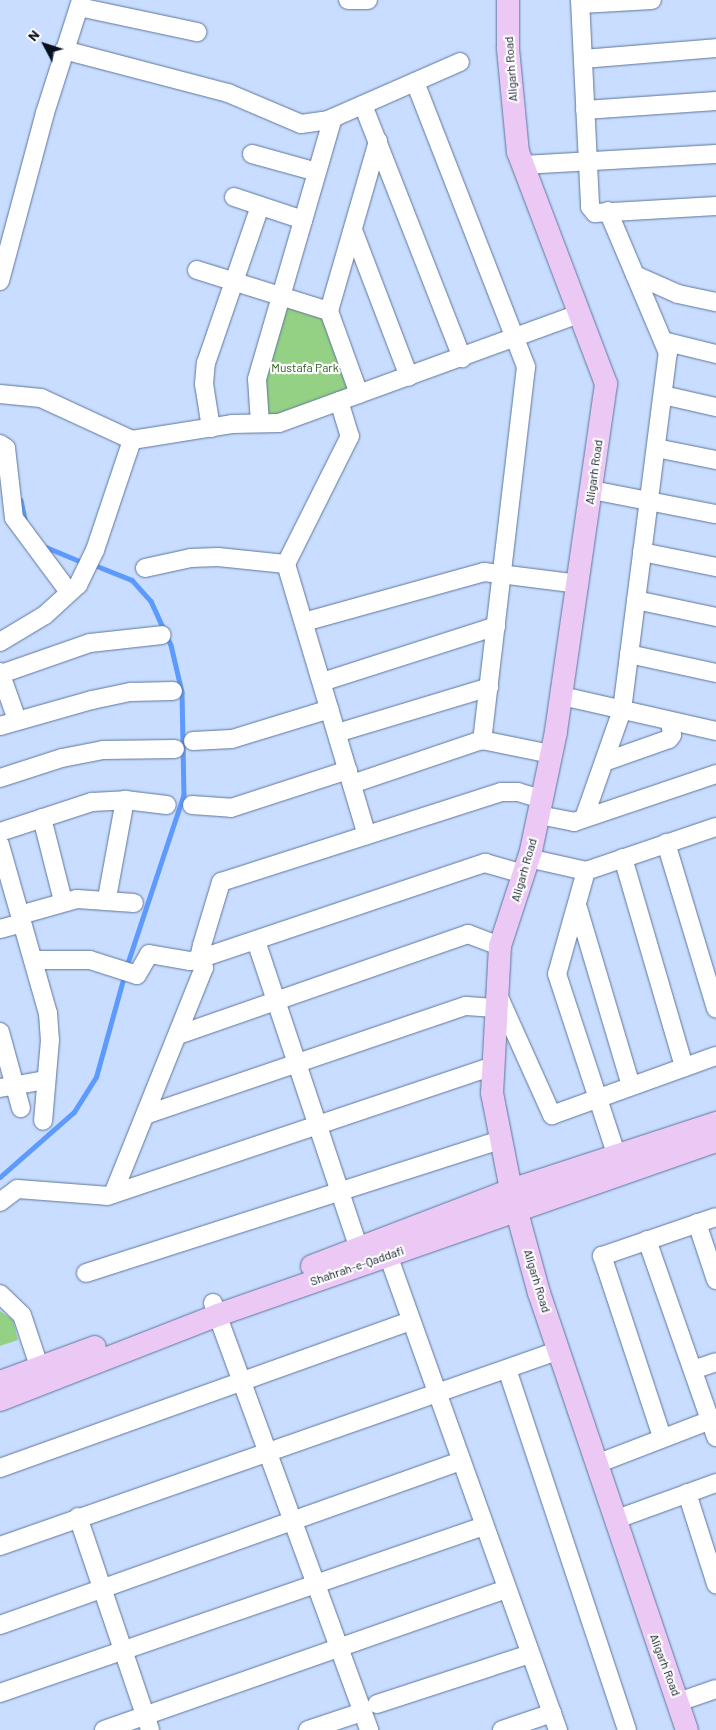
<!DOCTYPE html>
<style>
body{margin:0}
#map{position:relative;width:716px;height:1730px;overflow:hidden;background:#c8ddff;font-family:Barlow,sans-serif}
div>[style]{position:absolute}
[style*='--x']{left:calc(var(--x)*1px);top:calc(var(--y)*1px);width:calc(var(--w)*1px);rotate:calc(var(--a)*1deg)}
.green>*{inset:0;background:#94d185}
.stream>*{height:4.5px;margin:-2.25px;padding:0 2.25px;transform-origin:2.25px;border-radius:2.25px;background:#5d9afd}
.roads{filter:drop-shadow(0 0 1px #5f769b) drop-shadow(0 0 1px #5f769b)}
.minor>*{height:18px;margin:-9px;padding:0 9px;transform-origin:9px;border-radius:9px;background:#fff}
.major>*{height:22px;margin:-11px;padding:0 11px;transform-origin:11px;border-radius:11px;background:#ecc9f4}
span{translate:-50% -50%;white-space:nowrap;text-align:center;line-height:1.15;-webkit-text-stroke:4.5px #fdfdfd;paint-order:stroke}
.street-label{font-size:12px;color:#08101e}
.park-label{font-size:12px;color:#265b17}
.north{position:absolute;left:20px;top:20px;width:50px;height:50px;-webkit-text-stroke:4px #fdfdfd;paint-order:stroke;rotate:310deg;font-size:14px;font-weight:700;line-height:20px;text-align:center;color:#08101e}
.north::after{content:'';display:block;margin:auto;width:18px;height:22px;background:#08101e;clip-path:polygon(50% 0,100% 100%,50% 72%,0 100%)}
</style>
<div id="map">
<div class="green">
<i style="clip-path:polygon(280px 296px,329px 311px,359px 394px,260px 423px,257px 379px)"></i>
<i style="clip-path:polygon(0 1311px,13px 1320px,18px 1340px,0 1346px)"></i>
</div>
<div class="stream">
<i style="--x:21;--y:500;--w:19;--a:78"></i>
<i style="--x:46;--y:547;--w:41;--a:22.8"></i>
<i style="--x:92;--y:564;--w:43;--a:21.8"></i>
<i style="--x:132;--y:580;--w:28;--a:48"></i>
<i style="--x:151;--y:601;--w:48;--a:65.6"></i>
<i style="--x:171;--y:645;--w:48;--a:76.8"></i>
<i style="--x:182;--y:692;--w:103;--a:88.9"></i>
<i style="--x:184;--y:795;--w:183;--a:108.4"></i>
<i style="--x:0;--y:1177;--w:98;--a:-41.3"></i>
<i style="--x:74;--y:1112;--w:41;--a:-57.8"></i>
<i style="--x:96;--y:1077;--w:105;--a:-74.5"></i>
</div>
<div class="roads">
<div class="minor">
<i style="--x:348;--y:0;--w:20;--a:0"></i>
<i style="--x:580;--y:0;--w:207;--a:87.2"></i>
<i style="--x:590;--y:207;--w:8;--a:50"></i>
<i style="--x:595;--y:213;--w:121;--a:-3.3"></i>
<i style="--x:581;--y:4;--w:71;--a:-3.2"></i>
<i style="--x:79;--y:7;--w:121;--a:12"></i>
<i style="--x:64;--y:50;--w:170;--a:14.7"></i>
<i style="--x:228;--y:93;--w:79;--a:23"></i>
<i style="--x:301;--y:124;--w:27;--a:-8"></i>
<i style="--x:328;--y:120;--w:144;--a:-23.7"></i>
<i style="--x:583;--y:59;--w:133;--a:-4.7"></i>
<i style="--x:415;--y:82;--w:306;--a:68.7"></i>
<i style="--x:526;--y:367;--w:376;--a:96.7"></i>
<i style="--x:363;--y:105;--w:272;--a:68.6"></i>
<i style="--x:585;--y:110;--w:131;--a:-3.9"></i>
<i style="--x:252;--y:154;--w:67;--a:15.5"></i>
<i style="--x:523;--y:165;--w:193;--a:-3.3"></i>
<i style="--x:234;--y:197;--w:73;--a:18.4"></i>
<i style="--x:353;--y:230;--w:157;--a:69.1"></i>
<i style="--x:197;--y:270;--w:138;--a:17.3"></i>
<i style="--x:635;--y:275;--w:47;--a:23.8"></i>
<i style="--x:678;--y:294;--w:39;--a:12"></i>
<i style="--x:0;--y:281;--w:174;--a:-75"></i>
<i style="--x:45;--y:113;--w:119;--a:-72.3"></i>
<i style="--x:663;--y:341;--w:55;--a:13.8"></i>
<i style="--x:0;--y:394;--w:41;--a:5.6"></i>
<i style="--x:41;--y:398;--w:100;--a:24.8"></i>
<i style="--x:132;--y:440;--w:101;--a:-9.1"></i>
<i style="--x:232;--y:424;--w:47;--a:-1.2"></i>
<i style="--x:279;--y:423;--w:321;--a:-20"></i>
<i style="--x:359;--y:394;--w:88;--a:-109.9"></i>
<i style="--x:329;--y:311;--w:177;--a:-73.9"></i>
<i style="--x:663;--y:395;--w:54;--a:12.8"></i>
<i style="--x:339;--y:401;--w:37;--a:73"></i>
<i style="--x:350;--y:436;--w:143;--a:116.6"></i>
<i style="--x:286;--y:564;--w:283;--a:73.4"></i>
<i style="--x:260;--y:423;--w:44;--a:-93.9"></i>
<i style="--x:257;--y:379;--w:272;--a:-73.8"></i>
<i style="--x:211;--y:428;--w:45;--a:-99"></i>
<i style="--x:204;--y:384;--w:21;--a:-85"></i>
<i style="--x:206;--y:363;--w:166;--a:-71"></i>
<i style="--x:0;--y:444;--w:7;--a:34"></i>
<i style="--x:6;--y:448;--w:70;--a:83.5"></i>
<i style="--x:14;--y:518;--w:92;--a:53.4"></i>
<i style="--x:656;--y:448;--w:61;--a:11.3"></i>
<i style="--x:592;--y:490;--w:126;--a:11"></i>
<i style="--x:642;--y:552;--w:76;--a:11.5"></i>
<i style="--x:145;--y:568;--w:47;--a:-12.3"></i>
<i style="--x:191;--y:558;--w:27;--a:-2"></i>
<i style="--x:218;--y:557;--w:68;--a:5.9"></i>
<i style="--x:636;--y:600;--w:82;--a:12"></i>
<i style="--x:304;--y:622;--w:187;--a:-15.5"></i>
<i style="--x:484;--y:572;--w:96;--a:7.2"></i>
<i style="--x:0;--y:642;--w:52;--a:-31"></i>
<i style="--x:45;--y:615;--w:45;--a:-42.3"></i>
<i style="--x:78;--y:585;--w:39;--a:-64"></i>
<i style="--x:95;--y:550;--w:116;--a:-71.4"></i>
<i style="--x:629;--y:654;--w:89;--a:12.3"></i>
<i style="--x:0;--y:672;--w:51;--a:70.5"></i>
<i style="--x:1;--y:674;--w:94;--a:-19.2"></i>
<i style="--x:90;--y:643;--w:72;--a:-6.3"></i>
<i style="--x:322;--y:682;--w:183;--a:-17.8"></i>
<i style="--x:562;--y:696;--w:158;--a:12.8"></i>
<i style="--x:0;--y:726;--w:96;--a:-15.8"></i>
<i style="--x:92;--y:700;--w:40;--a:-12"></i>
<i style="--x:131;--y:692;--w:42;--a:-1.4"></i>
<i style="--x:337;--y:733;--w:159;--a:-16.8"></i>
<i style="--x:193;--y:741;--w:39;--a:-3"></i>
<i style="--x:232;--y:739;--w:102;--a:-17"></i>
<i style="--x:604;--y:762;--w:69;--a:-19.5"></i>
<i style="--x:669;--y:739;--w:5;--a:-53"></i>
<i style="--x:672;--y:735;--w:14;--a:-98"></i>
<i style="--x:0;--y:778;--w:65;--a:-17.9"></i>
<i style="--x:62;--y:758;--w:42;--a:-11"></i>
<i style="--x:103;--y:750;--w:72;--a:-0.8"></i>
<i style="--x:352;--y:784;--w:137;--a:-18.7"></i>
<i style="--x:482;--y:740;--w:70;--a:11.5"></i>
<i style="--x:192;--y:805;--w:39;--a:4"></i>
<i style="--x:231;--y:808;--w:123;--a:-18"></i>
<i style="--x:539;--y:815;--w:36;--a:11"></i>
<i style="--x:574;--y:822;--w:150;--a:-18.7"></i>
<i style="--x:42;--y:818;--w:86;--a:75.8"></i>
<i style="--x:584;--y:818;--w:114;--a:-70.6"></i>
<i style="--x:622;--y:710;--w:360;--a:-82.7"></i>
<i style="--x:668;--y:353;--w:154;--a:-112.9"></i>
<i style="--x:0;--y:832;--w:97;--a:-18.1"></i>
<i style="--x:92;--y:802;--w:33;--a:-3"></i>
<i style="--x:125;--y:800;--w:42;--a:6.8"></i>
<i style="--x:666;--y:843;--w:173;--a:73.2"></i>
<i style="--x:0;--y:845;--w:175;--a:74.1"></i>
<i style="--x:48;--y:1013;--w:27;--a:86"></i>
<i style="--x:50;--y:1040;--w:81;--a:94.9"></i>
<i style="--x:528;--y:858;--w:59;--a:12.6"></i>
<i style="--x:586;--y:871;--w:137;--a:-18.7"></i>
<i style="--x:623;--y:858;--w:218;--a:73.7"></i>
<i style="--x:586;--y:871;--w:107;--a:105.7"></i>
<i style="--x:557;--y:974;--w:193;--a:71.8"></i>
<i style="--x:107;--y:898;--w:100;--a:-79.6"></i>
<i style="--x:578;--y:908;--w:186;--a:73.4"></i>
<i style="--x:20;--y:915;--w:59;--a:-15.7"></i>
<i style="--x:77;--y:899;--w:57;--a:4"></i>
<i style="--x:0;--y:929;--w:23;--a:-15"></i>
<i style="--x:256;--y:941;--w:324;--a:71.5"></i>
<i style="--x:33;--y:960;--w:57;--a:0"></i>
<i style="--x:90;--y:960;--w:49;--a:17.7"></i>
<i style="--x:137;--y:975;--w:24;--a:-60"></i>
<i style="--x:149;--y:954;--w:42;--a:9.7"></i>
<i style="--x:190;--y:961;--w:9;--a:-13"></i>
<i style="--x:199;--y:959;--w:302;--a:-18.6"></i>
<i style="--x:485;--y:863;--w:40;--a:16"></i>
<i style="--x:498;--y:995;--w:132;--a:65.8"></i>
<i style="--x:552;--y:1115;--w:174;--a:-19.8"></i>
<i style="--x:0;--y:1032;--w:79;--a:74.6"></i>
<i style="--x:181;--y:1034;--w:304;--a:-19.2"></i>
<i style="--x:468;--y:934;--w:34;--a:21"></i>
<i style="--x:0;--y:1088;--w:47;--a:-9.9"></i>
<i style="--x:145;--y:1115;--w:339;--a:-18.8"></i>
<i style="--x:466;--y:1006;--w:30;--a:4"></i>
<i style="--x:113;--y:1194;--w:244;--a:-68.1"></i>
<i style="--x:204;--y:968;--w:10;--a:-119"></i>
<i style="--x:199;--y:959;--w:14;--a:-78"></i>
<i style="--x:202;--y:945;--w:66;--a:-73.2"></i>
<i style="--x:221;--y:882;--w:294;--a:-17.8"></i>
<i style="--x:501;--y:792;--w:17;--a:0"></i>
<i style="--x:518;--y:792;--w:24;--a:17"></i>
<i style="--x:0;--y:1202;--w:21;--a:-37"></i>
<i style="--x:17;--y:1189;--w:90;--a:4.4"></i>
<i style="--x:107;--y:1196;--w:407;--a:-18.6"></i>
<i style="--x:697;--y:1223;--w:60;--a:71.6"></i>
<i style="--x:647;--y:1240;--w:209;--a:70.7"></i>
<i style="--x:388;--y:1255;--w:505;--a:70.31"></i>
<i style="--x:86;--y:1273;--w:435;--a:-17.8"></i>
<i style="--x:0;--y:1294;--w:30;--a:44"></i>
<i style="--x:22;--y:1315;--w:66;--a:71.6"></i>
<i style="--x:213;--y:1303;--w:455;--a:69.9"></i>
<i style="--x:507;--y:1369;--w:380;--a:71.6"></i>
<i style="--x:693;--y:1370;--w:24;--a:-19"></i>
<i style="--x:662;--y:1437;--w:191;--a:-108.3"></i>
<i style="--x:602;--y:1256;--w:120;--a:-18.9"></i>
<i style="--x:599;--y:1463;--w:125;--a:-21"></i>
<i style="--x:0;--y:1468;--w:436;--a:-19.7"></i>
<i style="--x:687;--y:1493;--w:96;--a:72.3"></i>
<i style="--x:78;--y:1517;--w:225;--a:71.3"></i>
<i style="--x:617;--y:1519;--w:105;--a:-20"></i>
<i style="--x:0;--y:1546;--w:593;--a:-19.29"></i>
<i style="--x:0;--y:1625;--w:489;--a:-19.6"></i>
<i style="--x:0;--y:1693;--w:512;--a:-19.04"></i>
<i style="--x:678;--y:1702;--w:40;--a:-18.9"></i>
<i style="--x:377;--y:1704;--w:161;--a:-18.1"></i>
<i style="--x:104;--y:1730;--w:427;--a:-19.3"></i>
<i style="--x:308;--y:1730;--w:57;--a:-18.4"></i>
<i style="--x:502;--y:1730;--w:53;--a:-18.8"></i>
</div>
<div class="major">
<i style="--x:508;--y:0;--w:49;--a:90"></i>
<i style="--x:508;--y:49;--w:103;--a:84.5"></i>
<i style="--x:518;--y:152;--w:248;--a:69.2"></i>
<i style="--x:606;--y:384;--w:352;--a:98.2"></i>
<i style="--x:556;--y:732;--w:122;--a:101.9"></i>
<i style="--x:531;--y:851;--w:100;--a:108.1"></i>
<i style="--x:500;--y:946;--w:147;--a:93.1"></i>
<i style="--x:492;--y:1093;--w:99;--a:78.9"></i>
<i style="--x:511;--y:1190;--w:107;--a:74.8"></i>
<i style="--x:539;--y:1293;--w:461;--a:71.3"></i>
<i style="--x:312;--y:1266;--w:213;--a:-20.9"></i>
<i style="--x:511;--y:1190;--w:216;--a:-18.1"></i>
<i style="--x:0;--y:1382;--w:101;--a:-20.2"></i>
<i style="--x:0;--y:1400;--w:234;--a:-21.3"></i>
<i style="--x:218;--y:1315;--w:528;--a:-19.26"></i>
</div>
</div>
<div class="street-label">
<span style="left:511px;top:69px;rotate:-94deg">Aligarh Road</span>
<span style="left:594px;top:472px;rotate:-82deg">Aligarh Road</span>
<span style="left:524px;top:870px;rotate:-74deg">Aligarh Road</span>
<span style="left:357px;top:1266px;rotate:-19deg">Shahrah-e-Qaddafi</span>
<span style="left:537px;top:1281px;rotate:73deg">Aligarh Road</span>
<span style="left:665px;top:1665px;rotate:69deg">Aligarh Road</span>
</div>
<div class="park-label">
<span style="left:305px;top:368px">Mustafa Park</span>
</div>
<div class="north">N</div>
</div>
